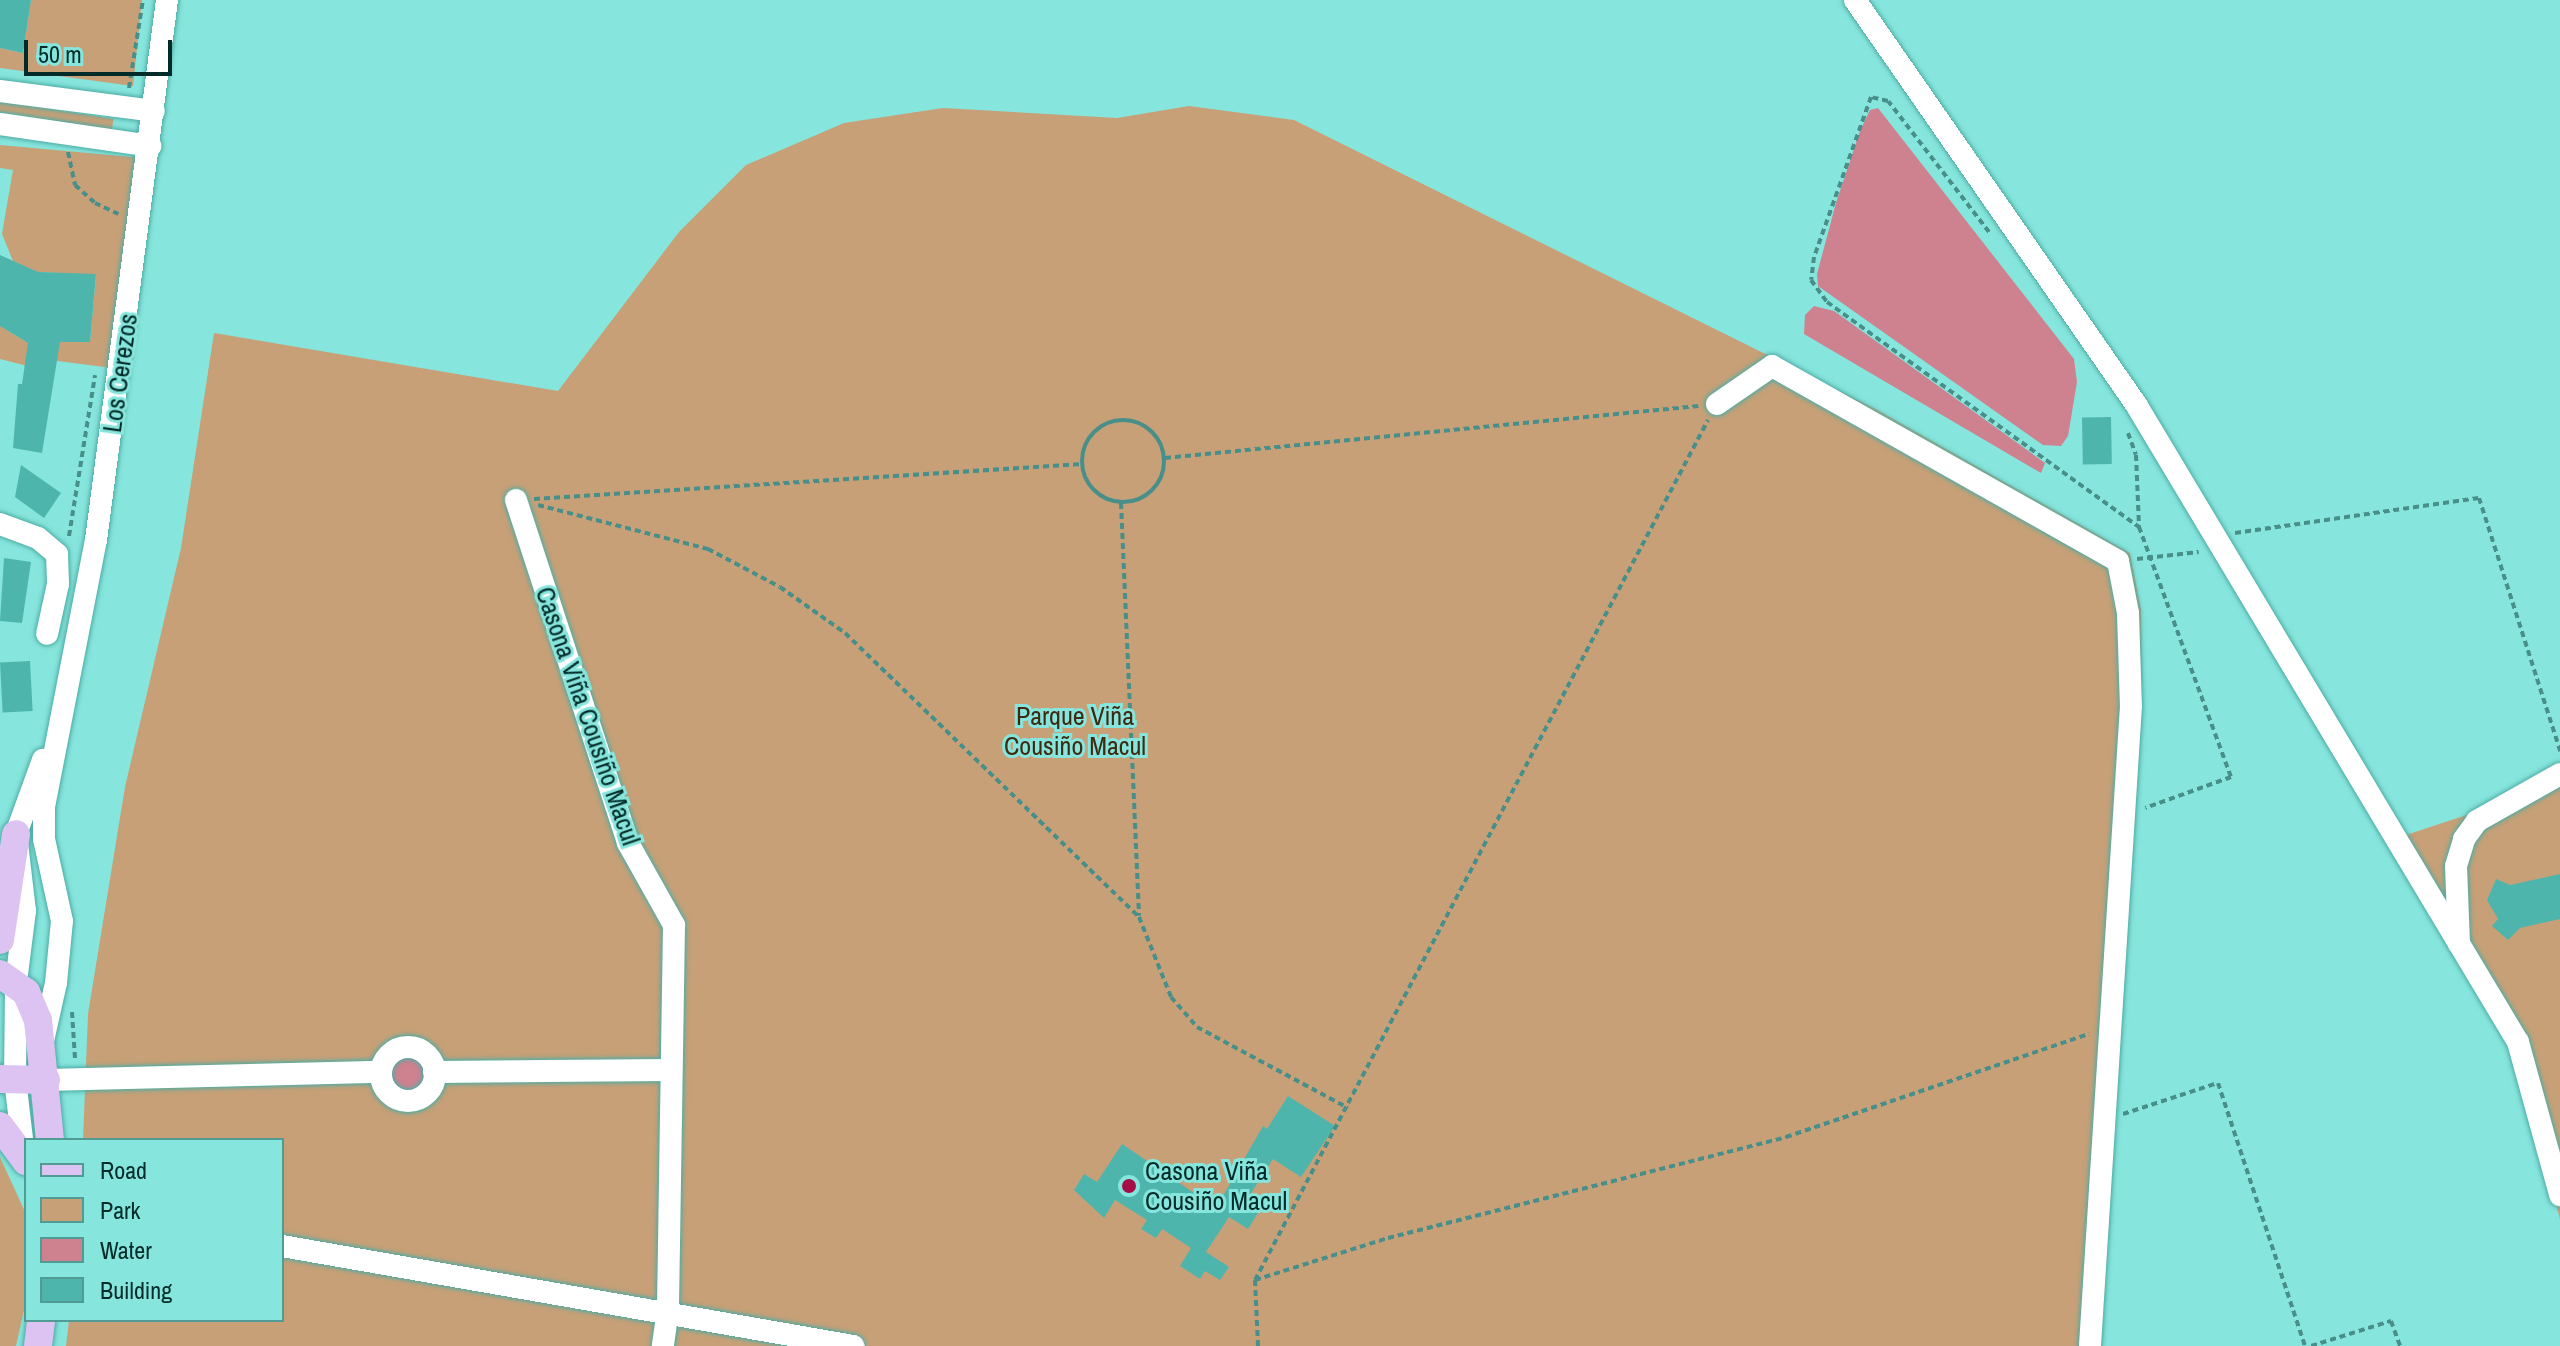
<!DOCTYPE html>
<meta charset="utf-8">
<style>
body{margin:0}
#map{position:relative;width:2560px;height:1346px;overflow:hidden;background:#86e5dc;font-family:"Archivo Narrow",sans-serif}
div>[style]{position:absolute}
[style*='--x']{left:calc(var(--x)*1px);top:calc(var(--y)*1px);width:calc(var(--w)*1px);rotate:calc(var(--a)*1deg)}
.green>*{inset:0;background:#c7a077;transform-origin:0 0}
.water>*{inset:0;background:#ce818f}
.round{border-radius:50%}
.building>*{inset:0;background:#4eb5ad;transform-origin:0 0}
.path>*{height:4px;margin-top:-2px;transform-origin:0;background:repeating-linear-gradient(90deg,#488f89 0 6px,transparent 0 10px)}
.path>.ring{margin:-2px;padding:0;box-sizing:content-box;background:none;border:4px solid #488f89;border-radius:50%}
.roads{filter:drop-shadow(0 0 2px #4caca4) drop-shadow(0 0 2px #4caca4)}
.minor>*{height:22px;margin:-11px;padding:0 11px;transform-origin:11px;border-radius:11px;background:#fff}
.minor>.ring{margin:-11px;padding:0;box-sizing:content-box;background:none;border:22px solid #fff;border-radius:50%}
.major>*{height:28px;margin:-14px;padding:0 14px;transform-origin:14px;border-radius:14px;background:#dcc3f2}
.dots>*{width:22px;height:22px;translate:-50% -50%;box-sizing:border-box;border:4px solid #86e5dc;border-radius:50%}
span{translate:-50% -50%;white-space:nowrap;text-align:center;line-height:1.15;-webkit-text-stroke:6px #86e5dc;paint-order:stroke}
.street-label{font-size:26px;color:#002b28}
.park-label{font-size:26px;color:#3f2910}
.poi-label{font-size:26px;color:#002b28}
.left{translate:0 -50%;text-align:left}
.legend{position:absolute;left:24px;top:1138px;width:260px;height:184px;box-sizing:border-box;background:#86e5dc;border:2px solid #509b94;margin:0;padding:10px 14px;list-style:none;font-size:24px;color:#002b28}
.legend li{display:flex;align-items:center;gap:16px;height:40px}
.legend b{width:40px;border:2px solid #509b94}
.scale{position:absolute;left:24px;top:40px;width:148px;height:36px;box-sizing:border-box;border:4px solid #002b28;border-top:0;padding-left:10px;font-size:24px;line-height:28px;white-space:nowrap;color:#002b28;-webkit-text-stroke:6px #86e5dc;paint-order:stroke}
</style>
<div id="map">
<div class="green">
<i style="clip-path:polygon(31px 0,142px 0,133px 86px,0 68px,0 48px,23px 53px)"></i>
<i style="left:0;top:101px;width:115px;height:11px;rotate:9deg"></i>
<i style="clip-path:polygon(1189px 106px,1294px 120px,1874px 408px,2130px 553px,2141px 609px,2142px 707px,2101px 1346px,66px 1346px,69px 1320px,282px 1320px,282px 1140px,83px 1140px,88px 1014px,125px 787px,181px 548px,214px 333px,558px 391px,679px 232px,746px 165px,844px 123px,943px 108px,1117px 118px)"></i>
<i style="clip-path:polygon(0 145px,143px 158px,112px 368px,50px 360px,43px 370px,0 359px,0 326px,25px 341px,90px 342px,96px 275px,37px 272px,13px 261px,2px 234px,13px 170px,0 168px)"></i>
<i style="clip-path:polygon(2560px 779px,2560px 1219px,2514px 1058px,2400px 837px,2557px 785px)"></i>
<i style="clip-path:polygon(0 1157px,26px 1214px,26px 1301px,16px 1346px,0 1346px)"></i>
</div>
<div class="water">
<i style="clip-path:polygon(1878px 108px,2074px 359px,2077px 382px,2068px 436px,2061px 446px,2043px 445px,1818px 286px,1817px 274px,1836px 203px,1860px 131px,1870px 110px)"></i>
<i style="clip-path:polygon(1814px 306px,1834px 311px,2045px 463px,2041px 473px,1804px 334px,1805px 315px)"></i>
<i class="round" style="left:389px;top:1055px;width:38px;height:38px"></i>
</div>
<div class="building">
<i style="clip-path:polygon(0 0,31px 0,23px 53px,0 48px)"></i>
<i style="clip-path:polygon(0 255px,38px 272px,96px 274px,90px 342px,60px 342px,42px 453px,13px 448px,18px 384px,22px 384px,28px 343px,0 326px)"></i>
<i style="left:2111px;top:417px;width:47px;height:29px;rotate:89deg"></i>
<i style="clip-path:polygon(21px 465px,61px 493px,44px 518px,15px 497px)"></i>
<i style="clip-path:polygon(4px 558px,31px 562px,22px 623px,0 621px)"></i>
<i style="left:30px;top:661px;width:50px;height:30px;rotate:87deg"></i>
<i style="clip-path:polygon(2560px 874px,2560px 919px,2520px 928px,2508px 940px,2492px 926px,2498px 919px,2487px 900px,2496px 879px,2510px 885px)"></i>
<i style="clip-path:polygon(1288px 1096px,1335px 1126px,1301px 1177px,1273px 1159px,1244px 1204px,1258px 1213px,1248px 1229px,1229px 1217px,1206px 1252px,1229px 1267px,1220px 1280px,1205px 1271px,1200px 1279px,1180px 1266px,1191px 1248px,1162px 1229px,1156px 1238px,1141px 1229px,1147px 1220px,1115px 1200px,1104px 1218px,1074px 1190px,1084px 1174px,1097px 1182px,1122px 1144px,1216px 1208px,1263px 1126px,1267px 1129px)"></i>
</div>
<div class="path">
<i style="--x:129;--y:88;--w:89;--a:-81"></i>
<i style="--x:68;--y:152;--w:34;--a:78"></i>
<i style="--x:75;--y:185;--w:27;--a:42"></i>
<i style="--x:95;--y:203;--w:26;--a:25"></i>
<i style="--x:1989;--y:232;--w:165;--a:-127.6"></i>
<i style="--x:1888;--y:101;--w:17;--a:-167"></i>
<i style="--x:1871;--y:97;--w:170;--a:109.6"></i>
<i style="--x:1814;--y:257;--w:23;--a:97"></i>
<i style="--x:1811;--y:280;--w:27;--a:54"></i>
<i style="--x:1827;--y:302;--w:385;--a:35.8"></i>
<i style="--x:2139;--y:527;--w:266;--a:69.8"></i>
<i style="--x:2231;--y:777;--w:91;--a:160.2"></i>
<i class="ring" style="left:1082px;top:420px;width:78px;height:78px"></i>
<i style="--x:2128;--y:433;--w:23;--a:70"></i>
<i style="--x:2136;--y:455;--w:72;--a:87.6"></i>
<i style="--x:1165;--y:458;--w:536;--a:-5.57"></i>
<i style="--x:534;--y:499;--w:549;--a:-3.65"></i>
<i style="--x:1121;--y:503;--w:413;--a:87.5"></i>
<i style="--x:538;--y:505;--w:176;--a:14.5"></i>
<i style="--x:708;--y:549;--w:81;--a:27.8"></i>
<i style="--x:780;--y:587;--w:80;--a:35.3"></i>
<i style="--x:845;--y:633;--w:409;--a:44"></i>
<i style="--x:1139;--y:917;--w:86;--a:68.2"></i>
<i style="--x:1171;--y:997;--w:40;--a:49"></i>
<i style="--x:1197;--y:1027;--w:171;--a:28.2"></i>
<i style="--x:2235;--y:533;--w:246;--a:-8.2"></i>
<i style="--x:2479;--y:498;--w:266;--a:72.2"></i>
<i style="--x:69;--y:536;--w:163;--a:-80.8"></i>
<i style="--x:2137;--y:559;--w:62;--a:-6.4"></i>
<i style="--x:72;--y:1012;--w:47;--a:86.3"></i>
<i style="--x:2123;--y:1114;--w:100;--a:-18.1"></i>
<i style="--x:2218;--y:1083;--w:277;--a:71.7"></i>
<i style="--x:1255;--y:1280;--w:139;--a:-17.5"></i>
<i style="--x:1388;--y:1238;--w:411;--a:-14.2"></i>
<i style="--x:1786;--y:1137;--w:320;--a:-18.8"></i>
<i style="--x:1258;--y:1346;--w:66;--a:-92.6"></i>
<i style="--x:1255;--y:1280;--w:972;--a:-62.22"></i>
<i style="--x:2311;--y:1346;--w:84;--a:-17.4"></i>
<i style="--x:2391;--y:1321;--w:27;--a:70"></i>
</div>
<div class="roads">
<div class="minor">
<i style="--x:1855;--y:0;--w:494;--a:55.2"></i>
<i style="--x:2137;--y:406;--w:741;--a:59.08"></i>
<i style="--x:2518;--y:1042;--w:159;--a:74.6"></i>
<i style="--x:0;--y:91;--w:155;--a:7.4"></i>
<i style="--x:0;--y:124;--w:152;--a:8.3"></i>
<i style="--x:1717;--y:404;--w:67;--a:-34.6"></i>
<i style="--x:1772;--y:366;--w:397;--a:29.4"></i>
<i style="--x:2118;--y:561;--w:53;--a:79.1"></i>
<i style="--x:2128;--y:613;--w:93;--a:88.2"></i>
<i style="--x:2131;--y:706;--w:641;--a:93.67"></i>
<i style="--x:516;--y:500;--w:361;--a:71.9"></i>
<i style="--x:628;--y:843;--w:94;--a:60.7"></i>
<i style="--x:674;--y:925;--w:384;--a:90.9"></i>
<i style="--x:668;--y:1309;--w:37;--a:98"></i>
<i style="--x:0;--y:524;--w:40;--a:20.2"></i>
<i style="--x:38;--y:538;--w:25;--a:40"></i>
<i style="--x:57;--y:554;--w:30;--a:88"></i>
<i style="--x:58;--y:584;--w:51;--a:102.4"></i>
<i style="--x:2459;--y:944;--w:78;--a:-92.2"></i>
<i style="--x:2456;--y:866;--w:28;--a:-73"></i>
<i style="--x:2464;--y:839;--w:22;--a:-54"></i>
<i style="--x:2477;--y:821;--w:95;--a:-29.5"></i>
<i style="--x:43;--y:1041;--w:59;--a:-77.4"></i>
<i style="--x:56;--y:983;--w:62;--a:-84.5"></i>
<i style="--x:62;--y:921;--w:84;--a:-102.4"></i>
<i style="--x:44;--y:839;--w:32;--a:-90"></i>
<i style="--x:44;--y:807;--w:272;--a:-79"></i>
<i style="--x:96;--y:540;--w:545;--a:-82.51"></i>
<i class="ring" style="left:381px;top:1047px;width:32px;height:32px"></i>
<i style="--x:434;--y:1072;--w:237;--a:-0.5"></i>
<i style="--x:46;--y:1080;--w:335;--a:-1.4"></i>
<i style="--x:24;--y:1156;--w:78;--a:-96.7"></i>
<i style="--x:15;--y:1079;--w:97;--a:-89.4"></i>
<i style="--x:16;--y:982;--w:72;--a:-82.8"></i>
<i style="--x:25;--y:911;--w:78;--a:-96.7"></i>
<i style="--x:16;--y:834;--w:79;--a:-70"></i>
<i style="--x:282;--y:1246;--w:580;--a:9.93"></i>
</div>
<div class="major">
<i style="--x:0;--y:940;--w:107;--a:-81.4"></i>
<i style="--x:0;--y:974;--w:32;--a:35"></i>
<i style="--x:26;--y:992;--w:30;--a:67"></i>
<i style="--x:38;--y:1020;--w:121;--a:84.3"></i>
<i style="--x:0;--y:1079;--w:46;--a:1.2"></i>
<i style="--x:0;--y:1126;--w:44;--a:53.4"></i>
<i style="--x:38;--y:1346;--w:26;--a:-83"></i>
</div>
</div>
<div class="dots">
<i style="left:1129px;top:1186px;background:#a40d46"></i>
</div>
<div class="street-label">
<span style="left:120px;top:373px;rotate:-82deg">Los Cerezos</span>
<span style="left:588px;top:716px;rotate:71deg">Casona Viña Cousiño Macul</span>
</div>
<div class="park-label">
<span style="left:1075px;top:731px">Parque Viña<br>Cousiño Macul</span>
</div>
<div class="poi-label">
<span class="left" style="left:1145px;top:1186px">Casona Viña<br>Cousiño Macul</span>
</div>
<ul class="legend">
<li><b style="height:10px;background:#dcc3f2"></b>Road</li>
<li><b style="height:22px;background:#c7a077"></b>Park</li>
<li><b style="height:22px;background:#ce818f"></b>Water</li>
<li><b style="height:22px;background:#4eb5ad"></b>Building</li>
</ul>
<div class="scale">50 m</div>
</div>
